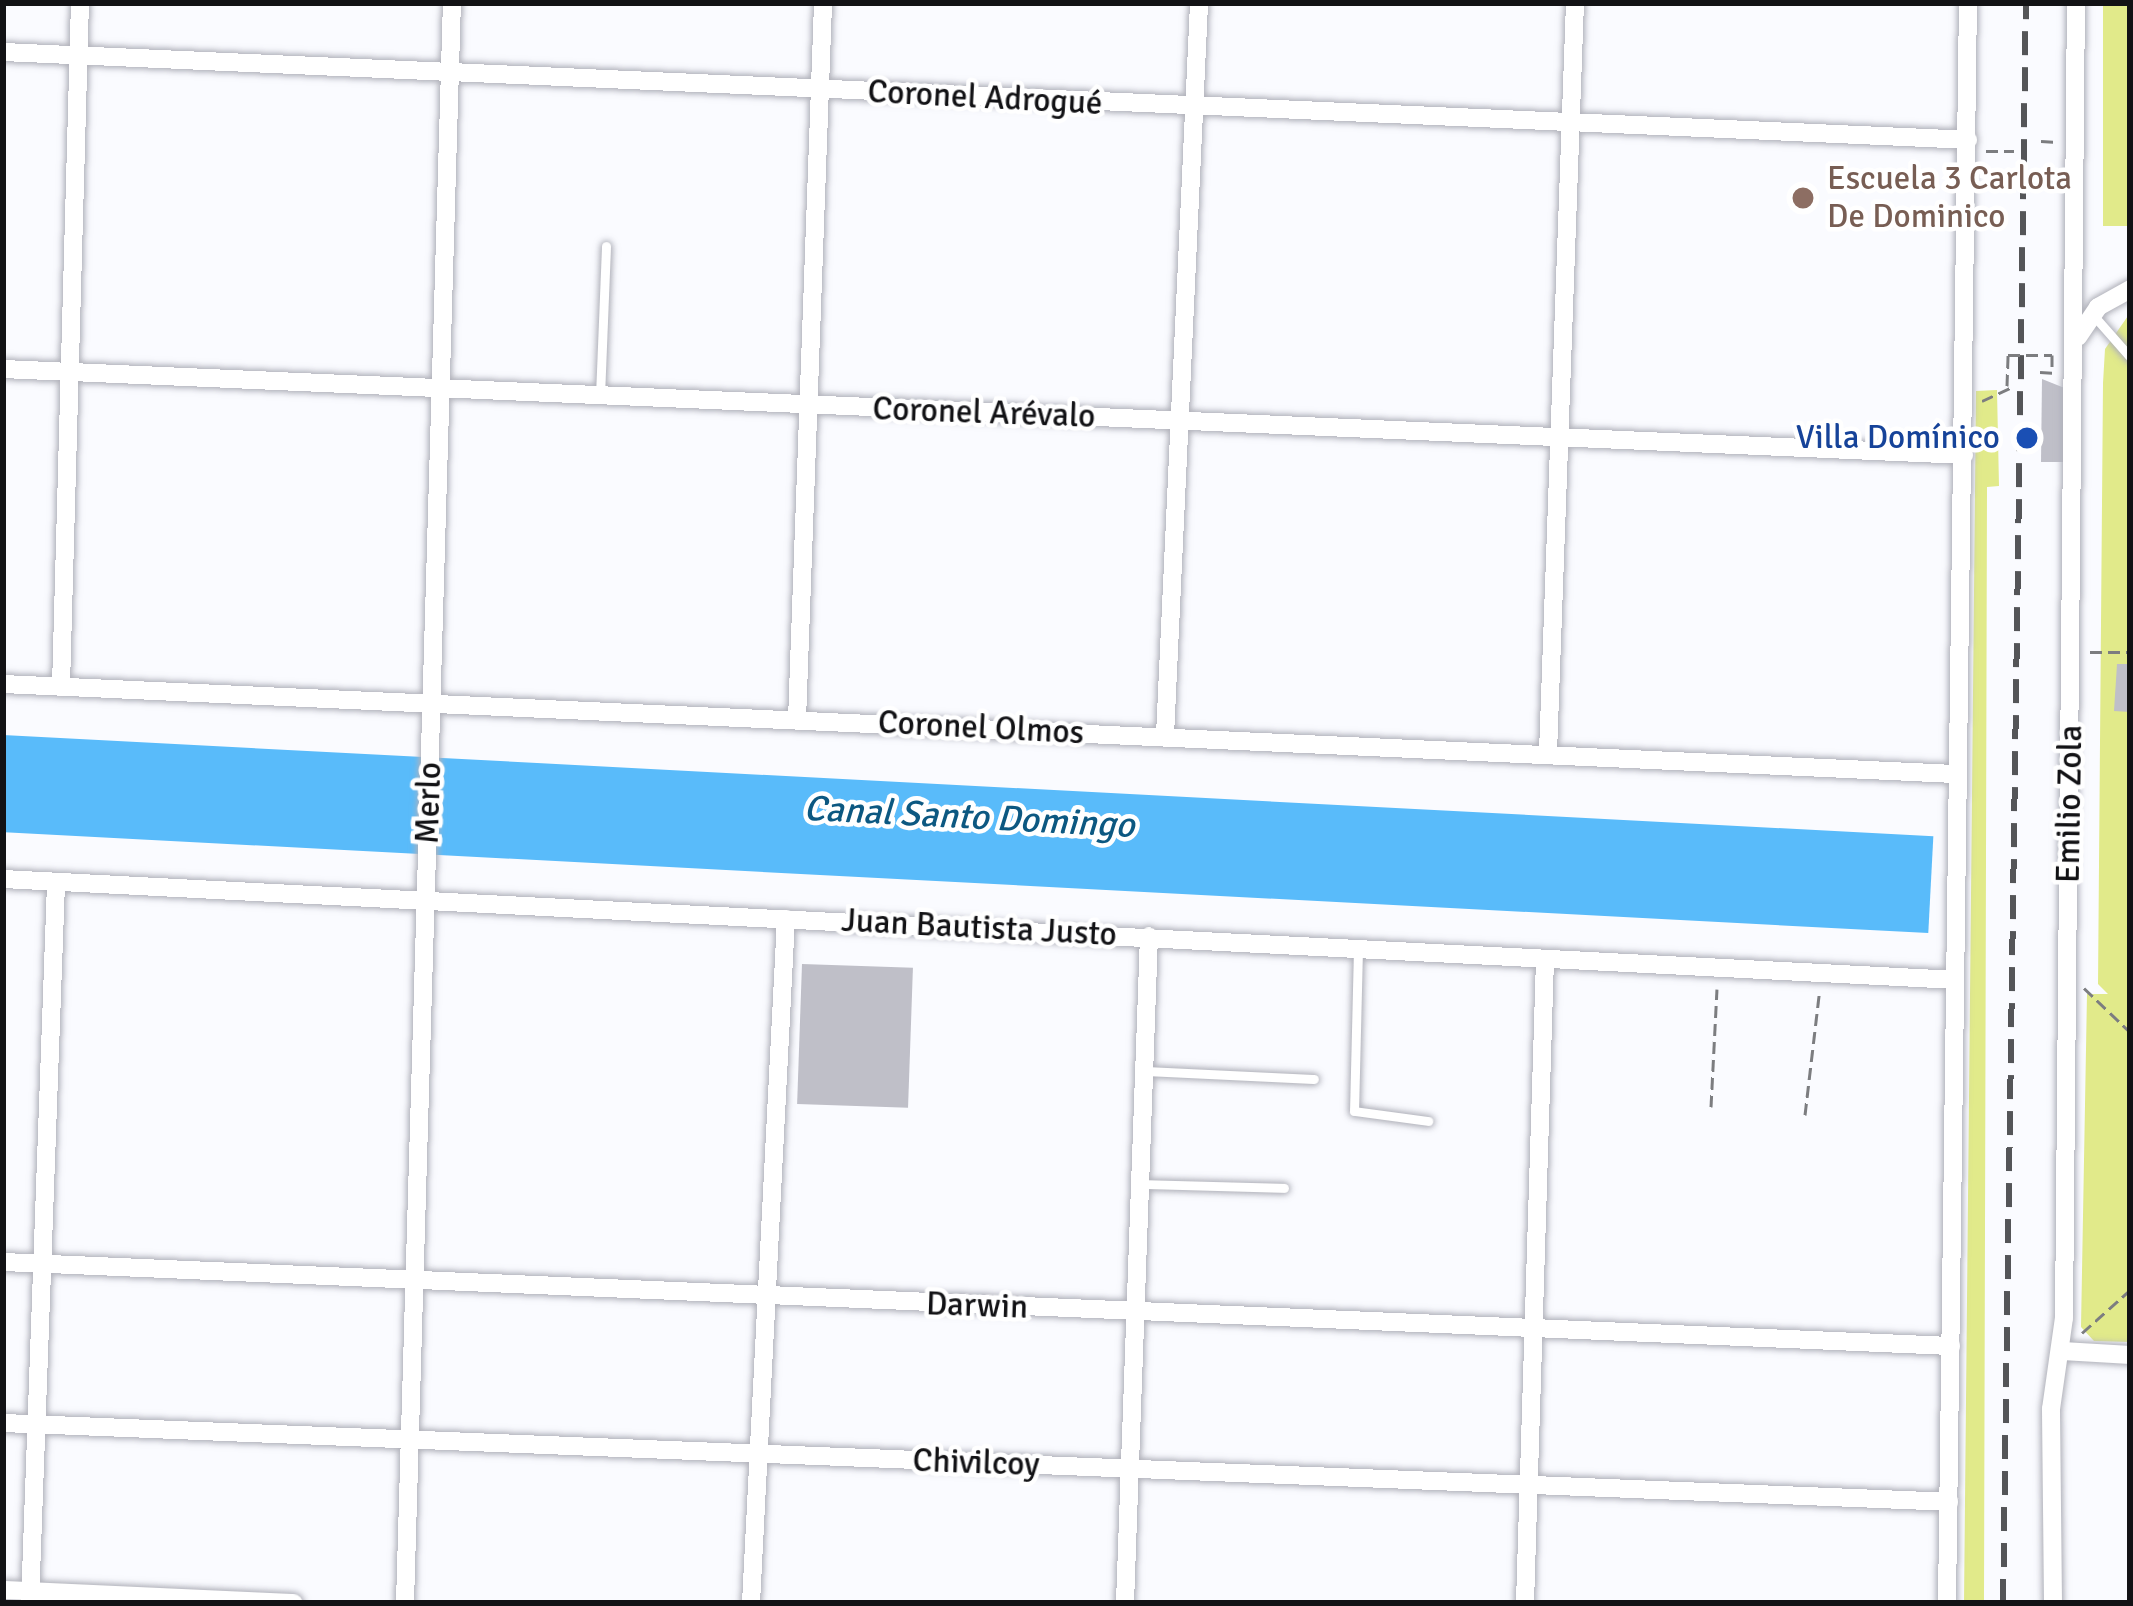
<!DOCTYPE html>
<meta charset="utf-8">
<style>
body{margin:0}
#map{position:relative;width:2133px;height:1606px;overflow:hidden;background:#fafbff;font-family:Signika,sans-serif}
div>[style]{position:absolute}
[style*='--x']{left:calc(var(--x)*1px);top:calc(var(--y)*1px);width:calc(var(--w)*1px);rotate:calc(var(--a)*1deg)}
.green>*{inset:0;background:#e1ea8a;transform-origin:0 0}
.water>*{inset:0;background:#59bbfa;transform-origin:0 0}
.building>*{inset:0;background:#bfbfc8;transform-origin:0 0}
.path>*{height:3px;margin-top:-1.5px;transform-origin:0;background:repeating-linear-gradient(90deg,#7c7d80 0 12px,transparent 0 18px)}
.roads{filter:drop-shadow(0 0 3px #b0b1ba) drop-shadow(0 0 3px #b0b1ba)}
.service>*{height:9px;margin:-4.5px;padding:0 4.5px;transform-origin:4.5px;border-radius:4.5px;background:#fff}
.minor>*{height:18px;margin:-9px;padding:0 9px;transform-origin:9px;border-radius:9px;background:#fff}
.rail>*{height:6px;margin-top:-3px;transform-origin:0;background:repeating-linear-gradient(90deg,#545558 0 24px,transparent 0 36px)}
.path-bridge>*{height:3px;margin-top:-1.5px;transform-origin:0;background:repeating-linear-gradient(90deg,#7c7d80 0 12px,transparent 0 18px)}
.dots>*{width:33px;height:33px;translate:-50% -50%;box-sizing:border-box;border:6px solid #fff;border-radius:50%}
span{translate:-50% -50%;white-space:nowrap;text-align:center;line-height:1.15;-webkit-text-stroke:9px #fff;paint-order:stroke}
.street-label{font-size:33px;color:#121215}
.education-label{font-size:33px;color:#785e54}
.left{translate:0 -50%;text-align:left}
.transit-label{font-size:33px;color:#164399}
.right{translate:-100% -50%;text-align:right}
.water-label{font-size:36px;color:#0c5881;font-style:italic}
.frame{position:absolute;inset:0;border:6px solid #121215;pointer-events:none}
</style>
<div id="map">
<div class="green">
<i style="left:2103px;top:3px;width:27px;height:223px"></i>
<i style="clip-path:polygon(2130px 313px,2130px 1342px,2094px 1341px,2081px 1327px,2087px 994px,2108px 994px,2098px 984px,2103px 383px,2105px 349px)"></i>
<i style="clip-path:polygon(1997px 390px,1999px 486px,1987px 487px,1984px 1603px,1964px 1603px,1976px 391px)"></i>
</div>
<div class="water">
<i style="left:3px;top:735px;width:1933px;height:97px;rotate:3deg"></i>
</div>
<div class="building">
<i style="clip-path:polygon(2042px 379px,2067px 389px,2067px 462px,2041px 462px)"></i>
<i style="clip-path:polygon(2117px 664px,2130px 664px,2130px 712px,2114px 711px)"></i>
<i style="left:802px;top:964px;width:111px;height:140px;rotate:2deg"></i>
</div>
<div class="path">
<i style="--x:2041;--y:141;--w:16;--a:4"></i>
<i style="--x:1986;--y:151;--w:28;--a:0"></i>
<i style="--x:2052;--y:355;--w:16;--a:90"></i>
<i style="--x:2040;--y:372;--w:16;--a:4"></i>
<i style="--x:2007;--y:386;--w:31;--a:-88"></i>
<i style="--x:1982;--y:401;--w:33;--a:-25"></i>
<i style="--x:2090;--y:652;--w:40;--a:0"></i>
<i style="--x:2084;--y:988;--w:64;--a:43.7"></i>
<i style="--x:2130;--y:1068;--w:157;--a:90"></i>
<i style="--x:1711;--y:1107;--w:118;--a:-87.1"></i>
<i style="--x:1805;--y:1115;--w:121;--a:-83.3"></i>
<i style="--x:2082;--y:1333;--w:64;--a:-41.9"></i>
</div>
<div class="roads">
<div class="service">
<i style="--x:2094;--y:316;--w:55;--a:48.7"></i>
<i style="--x:600;--y:396;--w:150;--a:-87.7"></i>
<i style="--x:1358;--y:949;--w:162;--a:91.4"></i>
<i style="--x:1354;--y:1111;--w:75;--a:7.7"></i>
<i style="--x:1145;--y:1071;--w:169;--a:2.7"></i>
<i style="--x:1142;--y:1184;--w:142;--a:1.6"></i>
</div>
<div class="minor">
<i style="--x:3;--y:52;--w:1967;--a:2.56"></i>
<i style="--x:2078;--y:337;--w:36;--a:-56"></i>
<i style="--x:2098;--y:307;--w:37;--a:-29"></i>
<i style="--x:3;--y:369;--w:1963;--a:2.51"></i>
<i style="--x:3;--y:684;--w:1957;--a:2.64"></i>
<i style="--x:61;--y:686;--w:683;--a:-88.41"></i>
<i style="--x:797;--y:720;--w:717;--a:-87.92"></i>
<i style="--x:1165;--y:736;--w:734;--a:-87.34"></i>
<i style="--x:1548;--y:753;--w:750;--a:-87.94"></i>
<i style="--x:3;--y:879;--w:1954;--a:2.96"></i>
<i style="--x:3;--y:1262;--w:1950;--a:2.47"></i>
<i style="--x:2063;--y:1351;--w:67;--a:3.4"></i>
<i style="--x:3;--y:1423;--w:1948;--a:2.32"></i>
<i style="--x:3;--y:1590;--w:291;--a:2.6"></i>
<i style="--x:30;--y:1603;--w:721;--a:-87.93"></i>
<i style="--x:405;--y:1603;--w:1601;--a:-88.32"></i>
<i style="--x:751;--y:1603;--w:685;--a:-87.07"></i>
<i style="--x:1125;--y:1603;--w:667;--a:-87.94"></i>
<i style="--x:1525;--y:1603;--w:643;--a:-88.22"></i>
<i style="--x:1947;--y:1603;--w:1600;--a:-89.25"></i>
<i style="--x:2053;--y:1603;--w:194;--a:-90.6"></i>
<i style="--x:2051;--y:1409;--w:92;--a:-81.9"></i>
<i style="--x:2064;--y:1318;--w:1315;--a:-89.48"></i>
</div>
</div>
<div class="rail">
<i style="--x:2003;--y:1603;--w:1600;--a:-89.18"></i>
</div>
<div class="path-bridge">
<i style="--x:2008;--y:355;--w:44;--a:0"></i>
</div>
<div class="dots">
<i style="left:1803px;top:198px;background:#8d6e63"></i>
<i style="left:2027px;top:438px;background:#1a4fb4"></i>
</div>
<div class="street-label">
<span style="left:985px;top:98px;rotate:3deg">Coronel Adrogué</span>
<span style="left:984px;top:413px;rotate:2deg">Coronel Arévalo</span>
<span style="left:981px;top:728px;rotate:3deg">Coronel Olmos</span>
<span style="left:429px;top:803px;rotate:-88deg">Merlo</span>
<span style="left:2070px;top:804px;rotate:-89deg">Emilio Zola</span>
<span style="left:979px;top:928px;rotate:3deg">Juan Bautista Justo</span>
<span style="left:977px;top:1306px;rotate:2deg">Darwin</span>
<span style="left:976px;top:1463px;rotate:2deg">Chivilcoy</span>
</div>
<div class="education-label">
<span class="left" style="left:1827px;top:198px">Escuela 3 Carlota<br>De Dominico</span>
</div>
<div class="transit-label">
<span class="right" style="left:2000px;top:438px">Villa Domínico</span>
</div>
<div class="water-label">
<span style="left:969px;top:817px;rotate:3deg">Canal Santo Domingo</span>
</div>
<div class="frame"></div>
</div>
